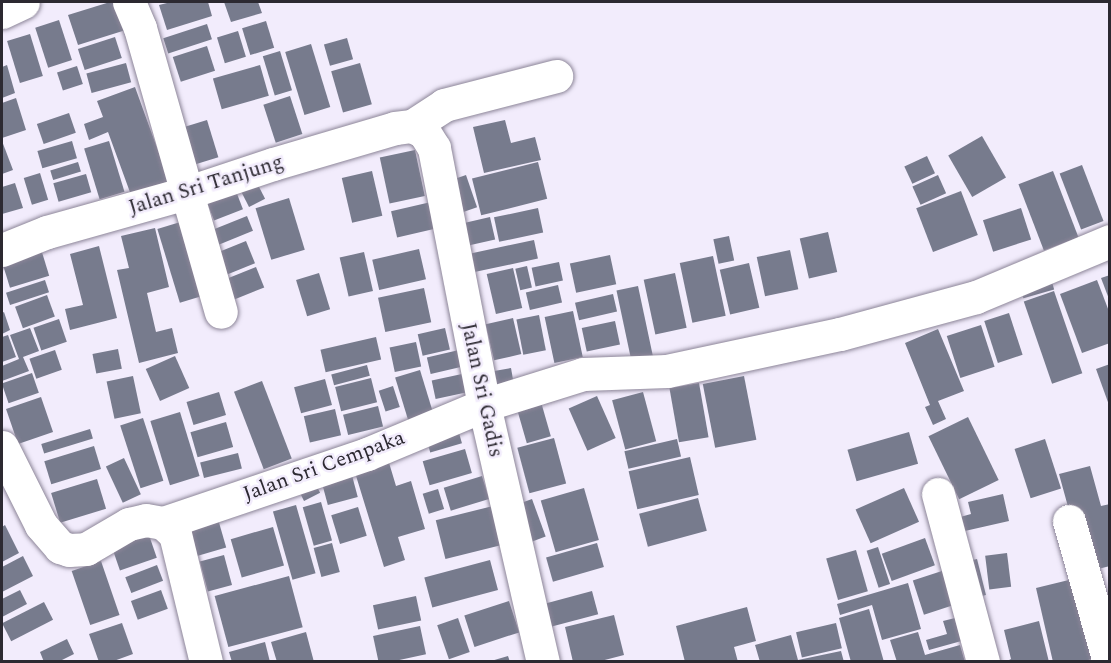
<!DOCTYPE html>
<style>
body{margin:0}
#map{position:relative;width:1111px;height:663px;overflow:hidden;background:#f2ecfc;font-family:Spectral,serif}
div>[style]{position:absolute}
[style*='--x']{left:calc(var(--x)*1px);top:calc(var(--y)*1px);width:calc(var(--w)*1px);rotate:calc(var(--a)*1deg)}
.building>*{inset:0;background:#777b8d;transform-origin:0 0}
.roads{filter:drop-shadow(0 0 2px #8c8598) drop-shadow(0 0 2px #8c8598)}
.minor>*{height:33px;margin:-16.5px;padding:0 16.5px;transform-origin:16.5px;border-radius:16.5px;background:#fff}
span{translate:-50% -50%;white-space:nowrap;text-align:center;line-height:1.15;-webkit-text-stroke:5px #f2ecfc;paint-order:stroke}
.street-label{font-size:21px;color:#2c2931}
.frame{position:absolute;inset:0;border:3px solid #2c2931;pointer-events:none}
</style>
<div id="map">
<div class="building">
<i style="clip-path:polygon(110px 2px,121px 2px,129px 29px,78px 45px,68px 15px)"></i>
<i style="clip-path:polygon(171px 2px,208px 2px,212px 16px,167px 30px,159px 5px)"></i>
<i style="clip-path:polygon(224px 2px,258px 2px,262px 13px,231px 22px)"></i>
<i style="left:59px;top:20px;width:42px;height:25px;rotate:72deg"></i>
<i style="left:266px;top:21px;width:28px;height:25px;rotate:73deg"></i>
<i style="left:207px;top:24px;width:16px;height:46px;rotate:72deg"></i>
<i style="left:238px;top:31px;width:27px;height:22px;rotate:73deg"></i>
<i style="left:30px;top:34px;width:44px;height:24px;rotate:73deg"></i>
<i style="left:115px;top:37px;width:22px;height:39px;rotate:72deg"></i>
<i style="left:347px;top:38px;width:22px;height:24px;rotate:74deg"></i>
<i style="left:311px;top:44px;width:66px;height:27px;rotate:73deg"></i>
<i style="left:207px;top:46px;width:26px;height:36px;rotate:72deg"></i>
<i style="left:280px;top:51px;width:41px;height:18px;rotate:73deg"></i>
<i style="left:126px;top:63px;width:20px;height:41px;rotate:75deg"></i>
<i style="left:360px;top:63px;width:43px;height:30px;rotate:74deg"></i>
<i style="clip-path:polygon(7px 65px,15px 93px,2px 98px,2px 67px)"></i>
<i style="left:260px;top:65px;width:32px;height:49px;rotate:74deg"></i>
<i style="left:77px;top:66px;width:19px;height:21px;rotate:72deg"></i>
<i style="clip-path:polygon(135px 87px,169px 181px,131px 195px,108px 132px,89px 140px,84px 124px,103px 117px,97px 101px)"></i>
<i style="left:290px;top:96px;width:40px;height:28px;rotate:72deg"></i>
<i style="clip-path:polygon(16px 98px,26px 130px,2px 138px,2px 103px)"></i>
<i style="left:69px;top:113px;width:21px;height:34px;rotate:71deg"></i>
<i style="left:207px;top:120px;width:39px;height:34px;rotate:73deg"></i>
<i style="clip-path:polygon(505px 120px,511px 143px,535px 137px,541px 160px,484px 173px,473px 127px)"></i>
<i style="left:982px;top:136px;width:48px;height:39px;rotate:60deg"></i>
<i style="clip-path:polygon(2px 141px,13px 170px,2px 174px)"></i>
<i style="left:72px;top:141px;width:18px;height:36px;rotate:74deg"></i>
<i style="left:109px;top:141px;width:53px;height:26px;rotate:73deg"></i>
<i style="left:415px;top:150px;width:47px;height:36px;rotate:78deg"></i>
<i style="left:927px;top:156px;width:19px;height:25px;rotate:65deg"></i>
<i style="left:78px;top:162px;width:10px;height:29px;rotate:73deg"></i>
<i style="left:538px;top:162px;width:38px;height:68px;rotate:76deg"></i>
<i style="left:1082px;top:165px;width:60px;height:24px;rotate:69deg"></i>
<i style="left:372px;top:171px;width:46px;height:31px;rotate:77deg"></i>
<i style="left:1053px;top:171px;width:71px;height:37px;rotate:69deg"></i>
<i style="left:40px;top:173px;width:28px;height:17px;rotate:73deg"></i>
<i style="left:86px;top:174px;width:19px;height:34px;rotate:74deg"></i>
<i style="left:466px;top:175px;width:34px;height:23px;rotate:71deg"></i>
<i style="left:938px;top:175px;width:20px;height:28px;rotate:66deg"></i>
<i style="left:256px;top:181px;width:20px;height:18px;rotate:63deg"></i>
<i style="clip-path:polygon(15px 183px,23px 208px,2px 214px,2px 187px)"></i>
<i style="left:234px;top:186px;width:25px;height:31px;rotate:69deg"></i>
<i style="left:961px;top:191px;width:47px;height:48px;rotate:69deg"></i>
<i style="left:289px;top:198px;width:54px;height:35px;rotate:73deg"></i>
<i style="left:431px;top:202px;width:27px;height:41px;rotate:77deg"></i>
<i style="left:538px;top:208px;width:25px;height:45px;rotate:78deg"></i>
<i style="left:1021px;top:208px;width:33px;height:40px;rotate:72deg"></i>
<i style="left:247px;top:216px;width:16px;height:37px;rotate:68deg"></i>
<i style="left:490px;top:217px;width:23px;height:32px;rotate:77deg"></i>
<i style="left:187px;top:220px;width:77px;height:31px;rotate:73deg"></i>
<i style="clip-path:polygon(155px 228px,169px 287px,147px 293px,156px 332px,172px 328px,178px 353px,139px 363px,117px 270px,129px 268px,121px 236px)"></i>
<i style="left:828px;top:232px;width:41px;height:29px;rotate:77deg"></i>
<i style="left:729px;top:236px;width:25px;height:16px;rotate:78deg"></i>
<i style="left:534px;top:240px;width:19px;height:66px;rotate:78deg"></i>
<i style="left:246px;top:241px;width:24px;height:36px;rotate:68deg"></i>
<i style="clip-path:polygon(99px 246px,117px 318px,70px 330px,65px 309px,83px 305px,70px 254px)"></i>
<i style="left:41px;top:249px;width:28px;height:41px;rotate:73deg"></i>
<i style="left:419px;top:249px;width:31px;height:48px;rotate:77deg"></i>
<i style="left:790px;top:250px;width:40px;height:34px;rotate:78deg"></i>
<i style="left:364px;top:252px;width:40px;height:25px;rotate:77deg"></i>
<i style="left:610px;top:255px;width:30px;height:41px;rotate:78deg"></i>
<i style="left:713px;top:256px;width:61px;height:34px;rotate:78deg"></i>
<i style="left:559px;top:262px;width:19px;height:28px;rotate:78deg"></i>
<i style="left:749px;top:263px;width:46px;height:30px;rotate:77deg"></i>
<i style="left:527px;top:266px;width:22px;height:12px;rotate:77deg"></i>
<i style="left:256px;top:267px;width:22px;height:39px;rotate:68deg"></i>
<i style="left:513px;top:268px;width:41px;height:27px;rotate:77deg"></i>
<i style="left:319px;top:273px;width:38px;height:24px;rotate:73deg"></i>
<i style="left:675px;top:273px;width:56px;height:32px;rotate:78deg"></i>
<i style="left:1050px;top:275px;width:15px;height:32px;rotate:74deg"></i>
<i style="clip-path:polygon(1110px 275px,1110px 299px,1109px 299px,1101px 278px)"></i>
<i style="left:45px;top:280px;width:13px;height:41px;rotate:72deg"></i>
<i style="clip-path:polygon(1097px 280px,1110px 314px,1110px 343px,1082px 353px,1060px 294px)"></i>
<i style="left:558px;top:285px;width:18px;height:33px;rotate:77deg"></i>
<i style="left:638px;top:286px;width:76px;height:22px;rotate:78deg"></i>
<i style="left:424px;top:288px;width:35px;height:47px;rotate:78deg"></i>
<i style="left:1054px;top:291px;width:87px;height:32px;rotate:71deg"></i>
<i style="left:613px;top:294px;width:18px;height:39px;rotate:77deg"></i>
<i style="left:47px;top:295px;width:23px;height:34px;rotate:70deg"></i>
<i style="left:573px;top:311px;width:47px;height:29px;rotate:78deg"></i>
<i style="clip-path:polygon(4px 312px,10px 330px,2px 334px,2px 313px)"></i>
<i style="left:1009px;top:313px;width:44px;height:26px;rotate:72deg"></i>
<i style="left:539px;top:315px;width:36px;height:23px;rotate:79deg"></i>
<i style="left:513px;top:318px;width:37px;height:28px;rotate:77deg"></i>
<i style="left:59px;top:319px;width:24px;height:27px;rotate:71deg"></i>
<i style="left:615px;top:321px;width:24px;height:34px;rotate:78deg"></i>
<i style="left:981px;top:325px;width:44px;height:36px;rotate:72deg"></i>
<i style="clip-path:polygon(30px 328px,39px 351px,23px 357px,29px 371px,2px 381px,2px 366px,19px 359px,10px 335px)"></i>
<i style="left:445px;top:328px;width:22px;height:28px;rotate:77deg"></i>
<i style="clip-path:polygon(938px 329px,964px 391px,938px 401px,946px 419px,933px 425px,925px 407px,930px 405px,905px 343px)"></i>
<i style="clip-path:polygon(8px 335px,16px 357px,2px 362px,2px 337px)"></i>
<i style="left:376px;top:337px;width:23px;height:57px;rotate:77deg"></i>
<i style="left:416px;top:342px;width:25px;height:27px;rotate:78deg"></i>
<i style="left:118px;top:349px;width:20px;height:26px;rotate:79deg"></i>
<i style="left:55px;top:350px;width:21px;height:27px;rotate:71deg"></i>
<i style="left:459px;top:350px;width:17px;height:33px;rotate:77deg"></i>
<i style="left:175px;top:356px;width:35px;height:32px;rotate:66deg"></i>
<i style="clip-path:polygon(1110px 364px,1110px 405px,1109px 405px,1096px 369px)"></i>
<i style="left:367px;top:365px;width:11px;height:37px;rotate:75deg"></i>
<i style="left:511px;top:368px;width:17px;height:30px;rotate:80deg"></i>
<i style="left:420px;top:370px;width:52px;height:26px;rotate:73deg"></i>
<i style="left:32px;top:373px;width:21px;height:32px;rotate:71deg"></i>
<i style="left:462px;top:374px;width:19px;height:31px;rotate:78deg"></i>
<i style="left:133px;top:376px;width:38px;height:27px;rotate:78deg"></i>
<i style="left:744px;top:376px;width:65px;height:42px;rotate:79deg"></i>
<i style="left:371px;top:378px;width:25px;height:37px;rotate:76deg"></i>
<i style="left:325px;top:379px;width:27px;height:32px;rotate:75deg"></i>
<i style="left:262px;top:381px;width:83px;height:30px;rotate:69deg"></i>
<i style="left:699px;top:383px;width:55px;height:30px;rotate:80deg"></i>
<i style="left:393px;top:386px;width:22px;height:15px;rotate:72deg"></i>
<i style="left:219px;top:392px;width:24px;height:34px;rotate:73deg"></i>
<i style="left:643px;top:392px;width:51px;height:32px;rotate:75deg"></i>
<i style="left:539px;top:395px;width:43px;height:25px;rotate:74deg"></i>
<i style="left:597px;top:396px;width:46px;height:31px;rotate:66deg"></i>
<i style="left:41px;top:397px;width:37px;height:37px;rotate:71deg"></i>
<i style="left:378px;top:406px;width:21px;height:36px;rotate:76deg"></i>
<i style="left:335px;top:409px;width:27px;height:32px;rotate:77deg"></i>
<i style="left:180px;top:412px;width:67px;height:31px;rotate:73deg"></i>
<i style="left:968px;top:417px;width:70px;height:44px;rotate:64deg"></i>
<i style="left:143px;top:418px;width:66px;height:24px;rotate:72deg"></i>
<i style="left:226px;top:422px;width:26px;height:37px;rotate:74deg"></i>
<i style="left:457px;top:426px;width:18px;height:33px;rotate:74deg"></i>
<i style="left:90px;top:429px;width:10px;height:51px;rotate:73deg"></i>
<i style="left:909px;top:432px;width:33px;height:64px;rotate:74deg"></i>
<i style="left:554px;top:438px;width:47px;height:38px;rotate:75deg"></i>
<i style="left:677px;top:439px;width:18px;height:54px;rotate:77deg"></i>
<i style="left:1045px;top:439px;width:52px;height:32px;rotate:72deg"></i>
<i style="left:94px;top:446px;width:24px;height:52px;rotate:73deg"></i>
<i style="left:465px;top:449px;width:25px;height:44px;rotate:74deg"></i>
<i style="left:238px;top:453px;width:16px;height:39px;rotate:76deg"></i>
<i style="clip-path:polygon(387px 456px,396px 486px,411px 481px,425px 529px,398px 537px,405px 560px,384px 567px,353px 466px)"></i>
<i style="left:690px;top:457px;width:39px;height:63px;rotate:77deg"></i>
<i style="left:124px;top:458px;width:40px;height:20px;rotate:65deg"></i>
<i style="clip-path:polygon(1090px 466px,1101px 506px,1110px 504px,1110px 566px,1086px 572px,1059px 474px)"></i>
<i style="left:350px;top:468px;width:30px;height:31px;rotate:75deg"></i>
<i style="left:311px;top:475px;width:20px;height:18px;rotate:63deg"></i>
<i style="left:482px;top:476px;width:24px;height:40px;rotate:73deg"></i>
<i style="left:97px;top:479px;width:31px;height:48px;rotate:73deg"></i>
<i style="left:584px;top:488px;width:54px;height:45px;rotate:74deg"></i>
<i style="left:904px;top:488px;width:37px;height:53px;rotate:66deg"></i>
<i style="left:438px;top:489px;width:21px;height:16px;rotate:73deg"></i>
<i style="clip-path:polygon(1003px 494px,1009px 521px,956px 533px,953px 519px,971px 514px,968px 502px)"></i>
<i style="left:698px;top:498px;width:34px;height:61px;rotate:75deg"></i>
<i style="left:532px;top:499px;width:40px;height:25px;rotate:70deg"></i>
<i style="left:321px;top:502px;width:40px;height:19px;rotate:74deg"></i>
<i style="left:296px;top:505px;width:71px;height:24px;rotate:74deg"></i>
<i style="left:493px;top:506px;width:40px;height:59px;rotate:76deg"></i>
<i style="left:358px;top:507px;width:30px;height:28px;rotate:73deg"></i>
<i style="left:216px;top:512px;width:37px;height:32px;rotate:74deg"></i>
<i style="clip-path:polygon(5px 525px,19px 553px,2px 562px,2px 527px)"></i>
<i style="left:273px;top:527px;width:40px;height:44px;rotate:74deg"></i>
<i style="left:149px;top:535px;width:24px;height:39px;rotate:71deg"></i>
<i style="left:925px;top:538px;width:29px;height:46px;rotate:70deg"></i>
<i style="left:332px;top:543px;width:30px;height:19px;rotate:75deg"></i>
<i style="left:597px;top:543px;width:25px;height:53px;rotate:74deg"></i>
<i style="left:878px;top:547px;width:39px;height:12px;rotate:72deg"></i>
<i style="left:856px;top:550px;width:43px;height:31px;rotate:74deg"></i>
<i style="left:1007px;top:553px;width:34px;height:22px;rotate:83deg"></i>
<i style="left:224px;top:555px;width:31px;height:25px;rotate:75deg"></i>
<i style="clip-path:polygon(23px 556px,33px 576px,2px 592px,2px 567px)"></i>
<i style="left:977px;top:559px;width:37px;height:16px;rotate:76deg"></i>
<i style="left:490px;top:560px;width:31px;height:68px;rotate:75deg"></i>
<i style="left:101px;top:561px;width:57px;height:31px;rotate:71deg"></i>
<i style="left:157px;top:565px;width:17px;height:34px;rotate:69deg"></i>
<i style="left:948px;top:569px;width:36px;height:37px;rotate:72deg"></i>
<i style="left:289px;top:576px;width:53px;height:77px;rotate:75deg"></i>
<i style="clip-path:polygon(1077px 578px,1096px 658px,1081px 662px,1053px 662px,1036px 588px)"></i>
<i style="clip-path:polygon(908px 583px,921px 629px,882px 640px,872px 605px,840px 615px,837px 604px)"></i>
<i style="clip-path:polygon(20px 590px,27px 604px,2px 617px,2px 599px)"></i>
<i style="left:161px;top:590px;width:20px;height:32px;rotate:70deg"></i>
<i style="left:592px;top:591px;width:24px;height:49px;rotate:75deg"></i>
<i style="left:416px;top:596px;width:25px;height:44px;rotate:78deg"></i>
<i style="left:509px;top:601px;width:33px;height:47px;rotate:72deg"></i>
<i style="left:44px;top:602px;width:20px;height:47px;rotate:63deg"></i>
<i style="clip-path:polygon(747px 607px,756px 641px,734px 647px,738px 662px,685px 662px,676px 626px)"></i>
<i style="clip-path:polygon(869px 609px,884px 662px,851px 662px,839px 618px)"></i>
<i style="clip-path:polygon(614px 615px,624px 655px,597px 662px,573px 662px,565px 627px)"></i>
<i style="clip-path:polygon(959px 617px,965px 640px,929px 650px,926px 640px,947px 634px,943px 621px)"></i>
<i style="left:458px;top:618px;width:36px;height:22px;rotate:71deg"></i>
<i style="clip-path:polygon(1039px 621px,1049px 662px,1005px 662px,1011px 659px,1004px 630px)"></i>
<i style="clip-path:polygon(122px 623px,133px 654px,111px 662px,99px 662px,89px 634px)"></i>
<i style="left:836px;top:623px;width:26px;height:41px;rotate:77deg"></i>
<i style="left:420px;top:626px;width:29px;height:48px;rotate:78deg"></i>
<i style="clip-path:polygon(306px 632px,314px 662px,277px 662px,271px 642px)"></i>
<i style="clip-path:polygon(918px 632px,925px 655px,960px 645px,965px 662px,897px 662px,890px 640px)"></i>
<i style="clip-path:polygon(791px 635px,798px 660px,841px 651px,844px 662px,760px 662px,755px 645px)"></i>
<i style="clip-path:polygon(67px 639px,74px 654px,58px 662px,44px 662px,40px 652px)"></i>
<i style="clip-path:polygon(265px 642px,270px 662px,232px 662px,229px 652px)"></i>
<i style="clip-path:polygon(508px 656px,510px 662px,491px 662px,491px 661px)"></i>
</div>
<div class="roads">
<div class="minor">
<i style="--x:129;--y:2;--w:28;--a:67"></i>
<i style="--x:140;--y:28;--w:295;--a:74.1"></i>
<i style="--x:2;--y:12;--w:23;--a:-25"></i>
<i style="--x:412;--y:126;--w:38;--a:-33"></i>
<i style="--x:444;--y:105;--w:116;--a:-14.5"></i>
<i style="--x:2;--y:250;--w:48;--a:-21.8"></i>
<i style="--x:47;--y:232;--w:144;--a:-15.7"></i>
<i style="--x:186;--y:193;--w:92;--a:-18.4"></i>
<i style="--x:273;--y:164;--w:127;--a:-16.4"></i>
<i style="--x:395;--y:128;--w:17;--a:-7"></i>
<i style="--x:412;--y:126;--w:13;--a:27"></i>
<i style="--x:424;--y:132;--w:19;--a:58"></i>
<i style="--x:434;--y:148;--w:262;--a:79"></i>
<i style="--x:484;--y:405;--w:264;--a:77.1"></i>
<i style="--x:2;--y:447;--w:87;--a:63.4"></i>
<i style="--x:41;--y:525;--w:29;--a:49"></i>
<i style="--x:60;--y:547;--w:9;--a:18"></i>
<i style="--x:69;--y:550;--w:17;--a:-3"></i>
<i style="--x:86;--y:549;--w:50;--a:-30.2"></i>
<i style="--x:129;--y:524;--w:17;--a:-13"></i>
<i style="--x:146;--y:520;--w:17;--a:10"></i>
<i style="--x:163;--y:523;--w:16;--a:43"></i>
<i style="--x:175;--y:534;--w:132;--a:76.4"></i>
<i style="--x:938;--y:494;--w:174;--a:75"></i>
<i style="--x:1069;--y:521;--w:147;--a:74.2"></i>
<i style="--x:163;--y:523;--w:215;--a:-18.7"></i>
<i style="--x:367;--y:454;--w:127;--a:-22.7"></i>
<i style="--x:484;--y:405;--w:104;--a:-17.4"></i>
<i style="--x:583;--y:374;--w:84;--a:-2"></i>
<i style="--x:667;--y:371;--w:177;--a:-12.1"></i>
<i style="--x:840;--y:334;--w:141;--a:-15.2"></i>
<i style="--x:976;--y:297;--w:145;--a:-22.7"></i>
</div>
</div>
<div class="street-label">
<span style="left:206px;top:185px;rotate:-17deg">Jalan Sri Tanjung</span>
<span style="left:482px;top:390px;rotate:78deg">Jalan Sri Gadis</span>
<span style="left:324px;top:466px;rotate:-20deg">Jalan Sri Cempaka</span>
</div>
<div class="frame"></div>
</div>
